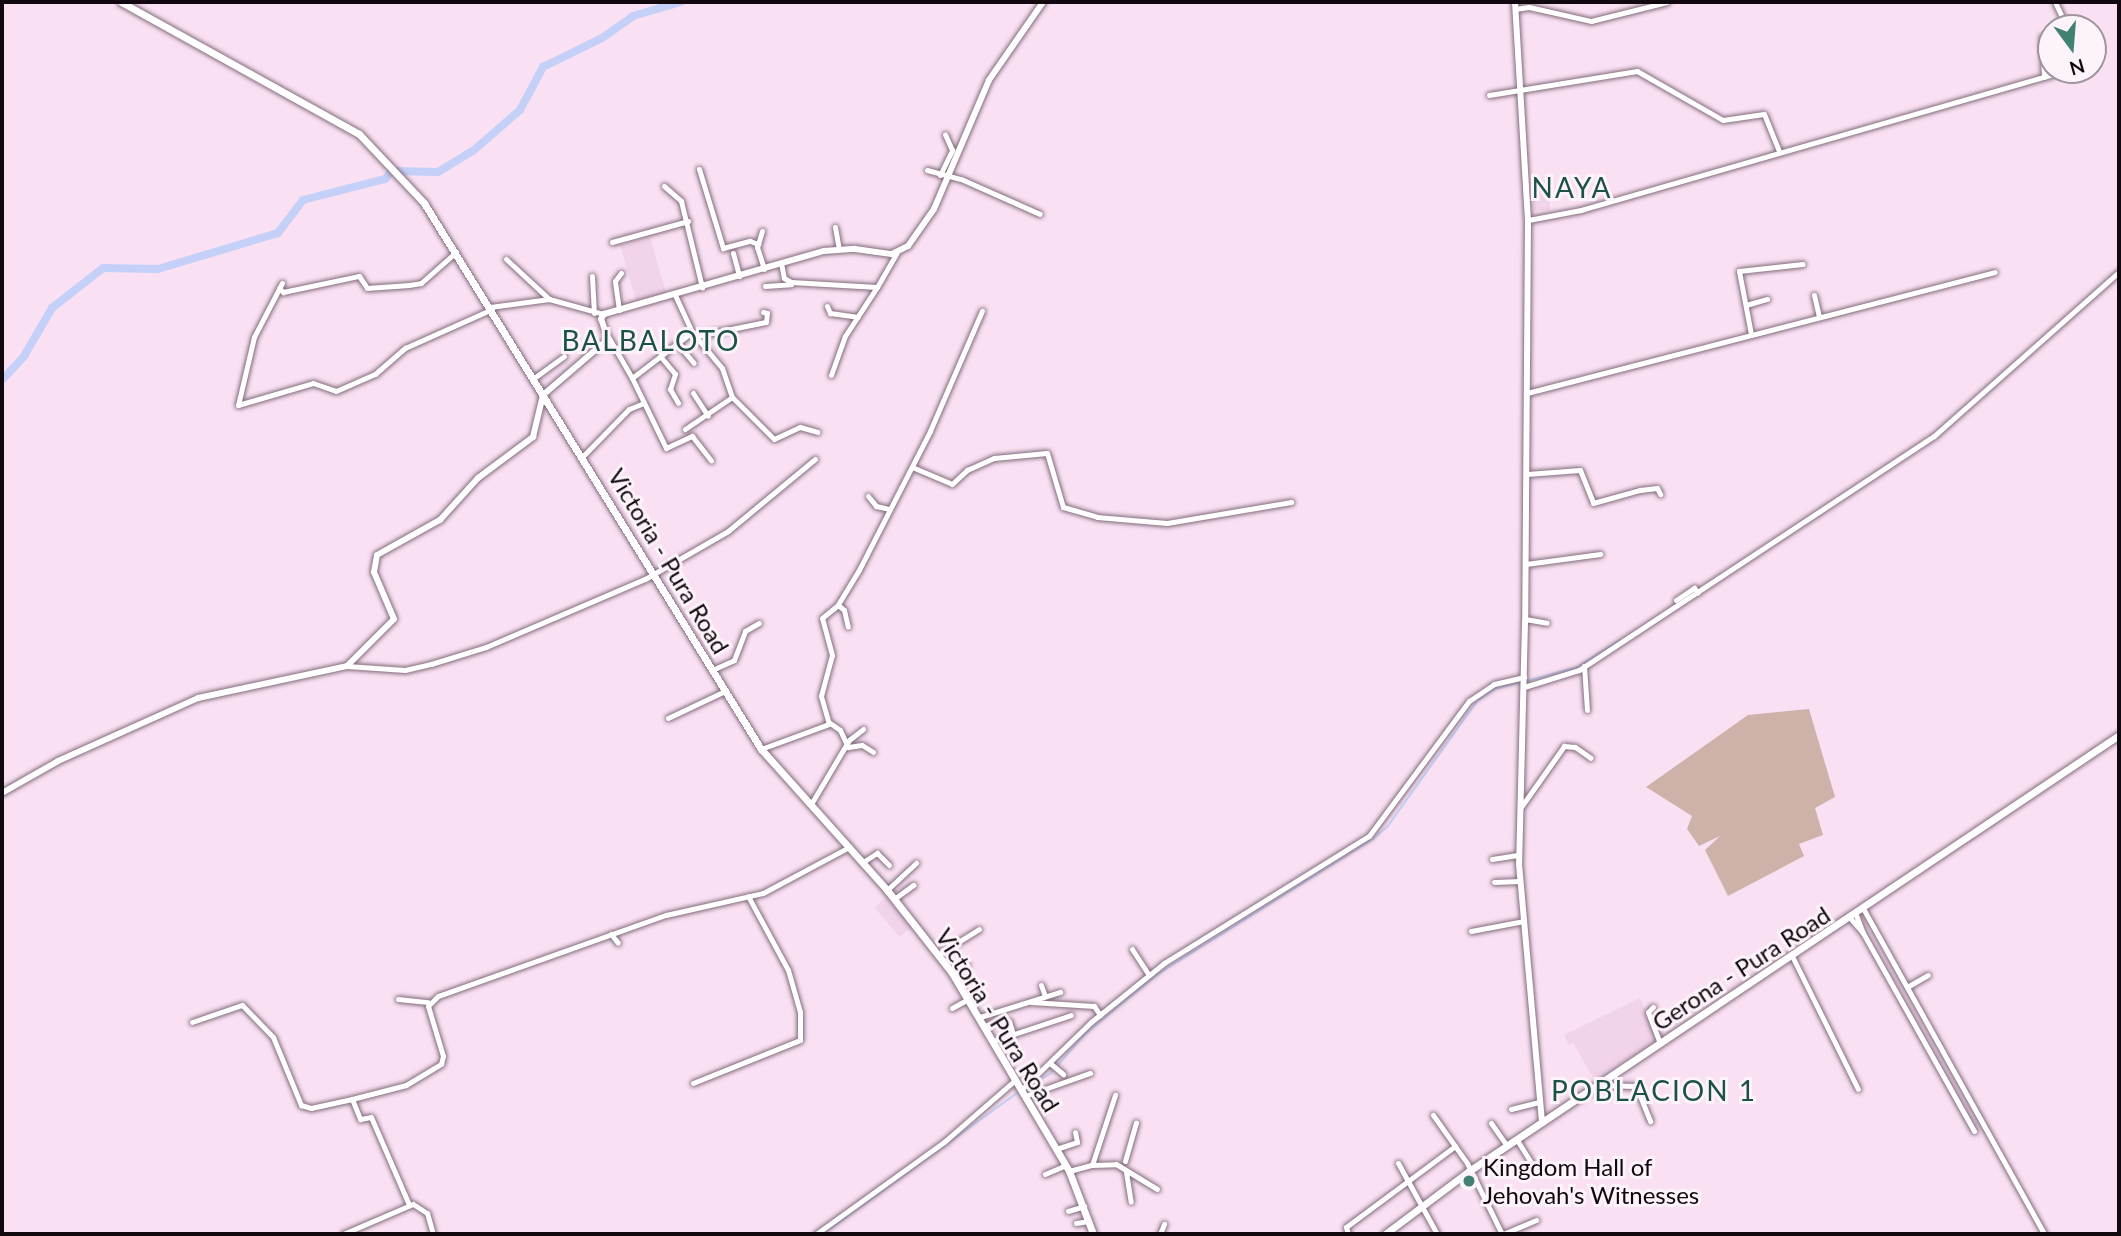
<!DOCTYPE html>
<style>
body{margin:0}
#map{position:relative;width:2121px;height:1236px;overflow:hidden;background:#f9e1f3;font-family:Lato,sans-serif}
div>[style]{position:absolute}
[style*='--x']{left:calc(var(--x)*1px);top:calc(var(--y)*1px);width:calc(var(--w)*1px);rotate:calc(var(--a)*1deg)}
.built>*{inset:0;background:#f1d3ea;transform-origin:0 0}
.green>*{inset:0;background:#ceb2a9}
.stream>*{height:2px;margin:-1px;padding:0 1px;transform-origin:1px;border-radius:1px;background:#c4d0f8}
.river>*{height:8px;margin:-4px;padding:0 4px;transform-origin:4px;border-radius:4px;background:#c4d0f8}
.roads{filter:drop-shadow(0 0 2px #826c7c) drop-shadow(0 0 2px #826c7c)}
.minor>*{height:5px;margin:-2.5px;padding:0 2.5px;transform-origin:2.5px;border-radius:2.5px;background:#fff}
.tertiary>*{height:6px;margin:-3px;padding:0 3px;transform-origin:3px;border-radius:3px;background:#fff}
.secondary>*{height:7px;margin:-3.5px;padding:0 3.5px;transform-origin:3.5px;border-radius:3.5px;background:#fff}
.dots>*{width:19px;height:19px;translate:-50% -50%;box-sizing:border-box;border:4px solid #fdf3fa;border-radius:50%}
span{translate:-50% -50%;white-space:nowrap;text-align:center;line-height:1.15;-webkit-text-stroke:6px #fdf3fa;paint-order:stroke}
.street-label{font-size:24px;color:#11090f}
.poi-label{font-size:24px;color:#11090f}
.left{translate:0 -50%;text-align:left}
.quarter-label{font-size:28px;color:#1c5145;letter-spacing:2px}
.frame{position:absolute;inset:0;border:4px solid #11090f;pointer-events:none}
.north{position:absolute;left:2037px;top:14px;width:70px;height:70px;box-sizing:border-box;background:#fdf3fa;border:2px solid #9f959c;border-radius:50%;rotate:164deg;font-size:19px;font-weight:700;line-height:28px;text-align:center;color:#11090f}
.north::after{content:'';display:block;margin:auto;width:24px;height:32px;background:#408171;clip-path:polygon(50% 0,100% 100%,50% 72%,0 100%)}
</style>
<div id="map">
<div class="built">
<i style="left:1548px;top:180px;width:30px;height:17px;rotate:86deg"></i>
<i style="left:650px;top:237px;width:60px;height:31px;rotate:74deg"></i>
<i style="left:889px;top:895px;width:39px;height:19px;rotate:50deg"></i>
<i style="clip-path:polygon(1640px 998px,1658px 1040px,1595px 1081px,1573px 1043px,1569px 1045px,1564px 1035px)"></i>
</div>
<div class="green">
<i style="clip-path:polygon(1809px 709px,1835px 797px,1815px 808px,1823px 835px,1799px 844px,1804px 856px,1728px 896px,1705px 850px,1720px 836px,1699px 846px,1687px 829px,1692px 816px,1646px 787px,1748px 715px)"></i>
</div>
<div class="stream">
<i style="--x:1527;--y:681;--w:52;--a:-15.6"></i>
<i style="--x:1577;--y:667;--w:51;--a:-32.1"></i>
<i style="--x:1028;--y:1086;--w:26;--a:-29"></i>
<i style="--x:1051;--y:1073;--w:50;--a:-49"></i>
<i style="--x:1084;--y:1035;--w:96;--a:-39.5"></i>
<i style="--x:1158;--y:974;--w:254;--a:-32.1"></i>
<i style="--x:1373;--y:839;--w:20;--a:-41"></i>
<i style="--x:1388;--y:826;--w:153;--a:-54.5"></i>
<i style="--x:1477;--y:701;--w:22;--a:-34"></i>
<i style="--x:1495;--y:689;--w:27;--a:-15"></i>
<i style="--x:823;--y:1234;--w:243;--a:-36"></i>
</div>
<div class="river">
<i style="--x:2;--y:380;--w:33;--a:-47"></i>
<i style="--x:24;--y:356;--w:56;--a:-59.7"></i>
<i style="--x:52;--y:308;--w:65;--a:-38.1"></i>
<i style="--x:103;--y:268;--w:55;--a:1"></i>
<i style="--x:158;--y:269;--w:125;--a:-16.7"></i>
<i style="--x:278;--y:233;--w:41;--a:-52.9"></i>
<i style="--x:303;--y:200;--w:85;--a:-14.4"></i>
<i style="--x:385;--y:179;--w:11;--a:-49"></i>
<i style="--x:392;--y:171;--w:46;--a:1.2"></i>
<i style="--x:438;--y:172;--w:42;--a:-31.4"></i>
<i style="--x:474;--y:150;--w:61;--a:-41"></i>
<i style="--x:520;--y:110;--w:49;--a:-61.9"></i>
<i style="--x:543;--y:67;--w:66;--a:-26.2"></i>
<i style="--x:602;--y:38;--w:38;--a:-35"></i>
<i style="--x:633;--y:16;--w:50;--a:-16.3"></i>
</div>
<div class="roads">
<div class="minor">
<i style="--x:2055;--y:2;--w:29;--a:65"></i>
<i style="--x:1515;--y:9;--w:14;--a:-8"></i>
<i style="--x:1529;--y:7;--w:64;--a:12.7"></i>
<i style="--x:1591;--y:21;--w:78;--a:-14"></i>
<i style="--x:2042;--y:37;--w:40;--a:87.1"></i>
<i style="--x:1489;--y:95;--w:150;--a:-9.2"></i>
<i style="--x:1637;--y:71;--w:99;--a:29.7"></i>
<i style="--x:1723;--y:120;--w:41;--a:-8.3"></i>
<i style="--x:1764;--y:114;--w:40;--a:68"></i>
<i style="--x:699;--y:169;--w:83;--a:73.1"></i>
<i style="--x:723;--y:248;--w:28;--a:-15"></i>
<i style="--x:750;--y:241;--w:9;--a:21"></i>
<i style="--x:927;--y:170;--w:35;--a:15"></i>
<i style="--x:961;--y:179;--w:86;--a:23.9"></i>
<i style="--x:940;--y:175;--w:28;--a:-64"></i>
<i style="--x:952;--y:150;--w:17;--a:-114"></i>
<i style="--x:664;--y:186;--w:23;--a:41"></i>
<i style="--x:681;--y:201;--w:89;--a:76.3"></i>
<i style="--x:1528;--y:220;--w:54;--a:-10.7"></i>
<i style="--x:1581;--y:210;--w:507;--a:-16.04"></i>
<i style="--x:835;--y:227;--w:22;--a:80"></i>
<i style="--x:762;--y:231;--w:17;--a:107"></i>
<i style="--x:757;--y:247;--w:23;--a:72"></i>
<i style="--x:612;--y:242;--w:79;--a:-15.4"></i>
<i style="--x:733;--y:253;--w:24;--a:75"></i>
<i style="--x:506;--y:259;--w:59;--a:42.9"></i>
<i style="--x:781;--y:263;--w:15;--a:79"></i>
<i style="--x:784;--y:278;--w:8;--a:30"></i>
<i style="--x:791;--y:282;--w:86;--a:3.3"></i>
<i style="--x:877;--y:287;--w:39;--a:-60"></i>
<i style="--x:592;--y:276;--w:37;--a:87"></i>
<i style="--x:282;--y:283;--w:61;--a:117.4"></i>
<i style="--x:254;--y:337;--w:70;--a:103.2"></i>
<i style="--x:238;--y:405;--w:78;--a:-16.3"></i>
<i style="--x:313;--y:383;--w:24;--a:19"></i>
<i style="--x:336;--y:391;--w:43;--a:-23.6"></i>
<i style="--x:375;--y:374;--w:40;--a:-41"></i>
<i style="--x:405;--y:348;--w:95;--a:-24.1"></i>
<i style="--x:765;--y:286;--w:26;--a:-4"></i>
<i style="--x:279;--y:288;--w:6;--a:45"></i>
<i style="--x:283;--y:292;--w:78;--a:-11.9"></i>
<i style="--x:359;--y:276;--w:14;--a:56"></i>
<i style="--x:367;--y:288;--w:42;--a:-4.1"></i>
<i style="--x:409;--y:285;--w:12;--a:-9"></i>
<i style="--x:421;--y:283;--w:47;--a:-41.5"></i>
<i style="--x:1814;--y:295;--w:22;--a:77"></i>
<i style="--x:1746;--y:305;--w:22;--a:-16"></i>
<i style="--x:827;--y:306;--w:8;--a:67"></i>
<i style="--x:830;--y:313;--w:28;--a:8"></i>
<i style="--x:490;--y:307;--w:60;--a:-7.7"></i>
<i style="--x:549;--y:299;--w:57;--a:15.3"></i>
<i style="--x:619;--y:310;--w:29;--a:-98"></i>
<i style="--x:615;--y:281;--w:10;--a:-53"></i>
<i style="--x:692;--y:332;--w:47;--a:50.2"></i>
<i style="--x:722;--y:368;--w:31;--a:71"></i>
<i style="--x:732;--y:397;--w:59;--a:45"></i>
<i style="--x:774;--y:439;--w:29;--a:-25"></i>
<i style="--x:800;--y:427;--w:18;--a:16"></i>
<i style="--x:1751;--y:334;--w:64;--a:-100.8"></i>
<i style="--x:1739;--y:271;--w:64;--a:-6.2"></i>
<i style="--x:697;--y:336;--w:70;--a:-11.5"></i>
<i style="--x:766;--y:322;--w:9;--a:-84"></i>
<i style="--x:767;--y:313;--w:4;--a:-166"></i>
<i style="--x:609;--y:338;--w:46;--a:60.1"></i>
<i style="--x:632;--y:378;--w:76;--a:-37.5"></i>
<i style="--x:692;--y:332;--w:41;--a:-114.7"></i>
<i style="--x:677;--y:343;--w:26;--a:50"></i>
<i style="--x:660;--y:356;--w:23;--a:50"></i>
<i style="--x:675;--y:374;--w:16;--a:108"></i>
<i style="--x:670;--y:389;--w:16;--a:60"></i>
<i style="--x:831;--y:375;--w:41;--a:-70.3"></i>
<i style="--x:845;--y:336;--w:59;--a:-56.9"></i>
<i style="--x:534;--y:378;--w:37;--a:-36"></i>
<i style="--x:632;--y:378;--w:78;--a:64.1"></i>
<i style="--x:666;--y:448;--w:29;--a:-25"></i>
<i style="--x:692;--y:436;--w:31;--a:52"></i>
<i style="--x:693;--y:393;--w:27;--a:57"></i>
<i style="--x:1527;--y:393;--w:483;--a:-14.5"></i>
<i style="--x:685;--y:429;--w:57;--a:-34.2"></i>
<i style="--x:583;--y:456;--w:66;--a:-45.6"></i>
<i style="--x:629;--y:409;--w:16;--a:-22"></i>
<i style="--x:912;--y:467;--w:43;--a:23"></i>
<i style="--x:952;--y:484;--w:21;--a:-43"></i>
<i style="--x:967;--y:470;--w:30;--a:-24"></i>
<i style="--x:994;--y:458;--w:53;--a:-5.4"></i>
<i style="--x:1047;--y:453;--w:56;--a:73.5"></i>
<i style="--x:1063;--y:507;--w:35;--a:16"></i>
<i style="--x:1097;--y:517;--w:70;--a:4.9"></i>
<i style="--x:1167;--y:523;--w:126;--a:-9.6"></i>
<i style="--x:1527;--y:474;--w:53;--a:-4.3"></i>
<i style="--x:1580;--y:470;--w:35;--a:68"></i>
<i style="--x:1593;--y:503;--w:49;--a:-15.5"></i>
<i style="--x:1640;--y:490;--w:17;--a:-7"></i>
<i style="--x:1657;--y:488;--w:7;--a:63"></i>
<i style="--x:868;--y:496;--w:13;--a:51"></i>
<i style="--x:876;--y:506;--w:13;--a:13"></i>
<i style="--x:1526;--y:564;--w:75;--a:-7.7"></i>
<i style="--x:1676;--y:600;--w:22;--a:-34"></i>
<i style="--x:1694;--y:588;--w:6;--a:51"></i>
<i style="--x:838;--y:605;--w:8;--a:40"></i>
<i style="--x:844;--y:610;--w:17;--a:77"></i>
<i style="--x:1525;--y:619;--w:22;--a:10"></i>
<i style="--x:347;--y:666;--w:58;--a:3.9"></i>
<i style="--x:405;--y:670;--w:27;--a:-13"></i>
<i style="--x:431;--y:664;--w:58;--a:-17.2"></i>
<i style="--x:486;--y:647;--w:173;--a:-23.2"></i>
<i style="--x:645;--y:579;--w:96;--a:-30"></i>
<i style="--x:728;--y:531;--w:113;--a:-39.6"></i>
<i style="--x:1584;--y:666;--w:44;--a:86.1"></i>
<i style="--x:712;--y:670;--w:24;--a:-24"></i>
<i style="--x:734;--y:660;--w:31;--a:-69"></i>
<i style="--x:745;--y:631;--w:16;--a:-30"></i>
<i style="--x:1524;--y:687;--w:58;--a:-17.2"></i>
<i style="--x:1579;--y:670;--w:425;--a:-33.4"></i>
<i style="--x:1934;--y:436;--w:247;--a:-41.6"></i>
<i style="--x:668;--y:718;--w:63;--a:-25.3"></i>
<i style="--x:830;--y:723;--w:12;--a:35"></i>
<i style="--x:840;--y:730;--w:19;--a:65"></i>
<i style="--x:848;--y:747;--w:14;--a:-8"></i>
<i style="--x:862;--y:745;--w:13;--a:32"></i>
<i style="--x:761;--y:749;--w:72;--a:-20.2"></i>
<i style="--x:829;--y:724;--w:29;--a:-106"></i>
<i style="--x:821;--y:696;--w:42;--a:-75"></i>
<i style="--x:832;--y:655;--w:38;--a:-105"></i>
<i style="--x:822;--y:618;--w:19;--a:-39"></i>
<i style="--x:837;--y:606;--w:42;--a:-58.6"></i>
<i style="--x:859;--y:570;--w:156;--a:-62.9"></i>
<i style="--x:930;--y:431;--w:131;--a:-66.6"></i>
<i style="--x:811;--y:804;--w:74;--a:-59.3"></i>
<i style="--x:849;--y:740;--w:18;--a:-38"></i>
<i style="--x:1521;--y:807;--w:75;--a:-54.8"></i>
<i style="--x:1564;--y:746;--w:11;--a:5"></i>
<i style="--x:1575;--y:747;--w:19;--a:35"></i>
<i style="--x:1492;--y:859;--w:26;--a:-9"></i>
<i style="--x:863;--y:862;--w:17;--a:-33"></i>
<i style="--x:877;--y:853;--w:17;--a:45"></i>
<i style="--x:1494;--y:882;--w:26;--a:-2"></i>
<i style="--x:887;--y:890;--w:40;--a:-43"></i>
<i style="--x:894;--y:899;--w:24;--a:-36"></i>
<i style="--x:1864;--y:910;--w:371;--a:60.9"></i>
<i style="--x:1856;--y:915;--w:19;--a:69"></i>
<i style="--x:1851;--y:919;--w:18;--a:49"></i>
<i style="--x:1863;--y:933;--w:227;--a:60.7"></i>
<i style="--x:1471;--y:931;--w:54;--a:-10.7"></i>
<i style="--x:611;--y:934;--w:11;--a:52"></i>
<i style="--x:1132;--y:949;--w:31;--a:57"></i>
<i style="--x:939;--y:954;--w:47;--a:-32"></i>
<i style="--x:1793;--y:958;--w:146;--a:63.6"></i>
<i style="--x:952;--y:973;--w:17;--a:-28"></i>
<i style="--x:1041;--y:985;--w:12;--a:70"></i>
<i style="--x:1907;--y:987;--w:24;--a:-30"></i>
<i style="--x:398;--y:999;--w:30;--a:6"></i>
<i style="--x:1031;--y:1002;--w:63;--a:3.6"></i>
<i style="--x:1094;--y:1006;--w:11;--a:56"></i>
<i style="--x:1653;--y:1007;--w:7;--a:135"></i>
<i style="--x:1648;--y:1012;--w:33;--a:69"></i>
<i style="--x:952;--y:1008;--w:18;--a:-29"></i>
<i style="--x:980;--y:1017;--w:84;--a:-17.4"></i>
<i style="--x:1009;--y:1021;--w:14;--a:73"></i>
<i style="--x:192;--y:1022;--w:53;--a:-18.8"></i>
<i style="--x:242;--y:1005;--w:45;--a:45.9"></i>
<i style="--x:273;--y:1037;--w:74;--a:67.6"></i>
<i style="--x:301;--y:1105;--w:10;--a:17"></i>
<i style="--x:311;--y:1108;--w:42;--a:-12.4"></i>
<i style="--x:352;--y:1099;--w:56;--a:-14.5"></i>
<i style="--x:406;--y:1085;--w:41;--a:-31"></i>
<i style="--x:441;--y:1064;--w:8;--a:-76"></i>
<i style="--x:443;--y:1056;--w:52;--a:-106.7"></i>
<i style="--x:428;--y:1006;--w:14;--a:-45"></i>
<i style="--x:438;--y:996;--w:242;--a:-19.6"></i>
<i style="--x:666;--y:915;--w:99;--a:-12.8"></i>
<i style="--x:763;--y:893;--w:98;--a:-28.1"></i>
<i style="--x:985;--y:1026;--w:16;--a:-22"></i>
<i style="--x:993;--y:1041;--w:82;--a:-18.4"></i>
<i style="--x:1051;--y:1064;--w:16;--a:40"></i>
<i style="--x:693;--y:1083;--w:115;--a:-21.9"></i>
<i style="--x:800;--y:1040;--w:28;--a:-90"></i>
<i style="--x:800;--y:1012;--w:44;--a:-105.9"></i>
<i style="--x:788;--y:970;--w:84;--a:-118.4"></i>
<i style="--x:1596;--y:1085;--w:40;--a:1.4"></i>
<i style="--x:1636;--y:1086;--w:38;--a:68"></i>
<i style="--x:1021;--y:1090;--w:98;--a:-44.2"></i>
<i style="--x:1091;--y:1022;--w:94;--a:-38.9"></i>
<i style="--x:1164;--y:963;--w:241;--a:-31.8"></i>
<i style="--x:1369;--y:836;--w:168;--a:-53.5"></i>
<i style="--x:1469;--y:701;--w:30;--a:-34"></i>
<i style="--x:1494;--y:684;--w:31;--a:-13"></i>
<i style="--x:1025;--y:1096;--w:69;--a:-19.5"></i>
<i style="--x:352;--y:1099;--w:22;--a:68"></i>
<i style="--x:360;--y:1119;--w:11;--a:-10"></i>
<i style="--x:371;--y:1117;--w:96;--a:66.6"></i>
<i style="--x:1511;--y:1109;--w:30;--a:-14"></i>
<i style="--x:1433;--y:1115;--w:59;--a:54.7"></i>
<i style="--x:1467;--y:1163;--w:79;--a:63.8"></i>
<i style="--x:1491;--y:1123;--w:28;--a:55"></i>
<i style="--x:1517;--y:1140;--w:36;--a:58"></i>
<i style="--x:1056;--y:1149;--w:22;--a:-18"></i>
<i style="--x:1077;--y:1142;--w:10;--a:-101"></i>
<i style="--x:1125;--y:1161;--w:40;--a:-74"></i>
<i style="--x:1398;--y:1163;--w:81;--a:61.2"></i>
<i style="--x:1092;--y:1165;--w:24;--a:-2"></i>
<i style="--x:1116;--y:1164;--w:48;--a:31.4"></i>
<i style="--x:1069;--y:1171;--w:24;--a:-15"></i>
<i style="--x:1092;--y:1165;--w:74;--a:-71.8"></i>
<i style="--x:1126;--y:1172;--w:30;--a:81"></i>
<i style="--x:1045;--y:1174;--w:23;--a:-23"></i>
<i style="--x:1068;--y:1211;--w:17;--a:-17"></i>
<i style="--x:1076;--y:1223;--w:12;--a:-9"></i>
<i style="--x:343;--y:1234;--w:76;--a:-23.2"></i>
<i style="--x:413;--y:1204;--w:17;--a:33"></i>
<i style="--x:427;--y:1213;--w:22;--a:74"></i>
<i style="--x:816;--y:1234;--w:158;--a:-35.7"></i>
<i style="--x:944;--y:1142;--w:94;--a:-41.1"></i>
<i style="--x:1160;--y:1234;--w:11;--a:-68"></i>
<i style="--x:1348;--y:1234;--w:7;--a:-106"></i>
<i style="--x:1346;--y:1227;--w:136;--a:-36.6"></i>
<i style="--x:1503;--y:1234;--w:36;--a:-23"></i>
</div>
<div class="tertiary">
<i style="--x:1515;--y:2;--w:218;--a:86.6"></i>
<i style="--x:1528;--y:220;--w:402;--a:90.4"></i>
<i style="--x:1525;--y:622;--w:242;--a:91.4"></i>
<i style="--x:1519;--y:864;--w:260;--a:84.9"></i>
<i style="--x:2;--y:793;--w:64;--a:-29.7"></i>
<i style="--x:58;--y:761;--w:154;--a:-24.2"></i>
<i style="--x:198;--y:698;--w:152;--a:-12.1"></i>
<i style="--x:347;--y:666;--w:66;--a:-45"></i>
<i style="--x:394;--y:619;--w:51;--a:-113.1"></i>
<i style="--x:374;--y:572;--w:17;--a:-80"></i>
<i style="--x:377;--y:555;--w:72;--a:-29.1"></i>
<i style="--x:440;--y:520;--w:57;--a:-47.9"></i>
<i style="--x:478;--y:478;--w:69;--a:-36.7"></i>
<i style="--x:533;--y:437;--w:43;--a:-76.6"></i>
<i style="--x:543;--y:395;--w:86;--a:-40.7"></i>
<i style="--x:608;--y:339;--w:21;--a:-109"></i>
<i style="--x:601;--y:319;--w:6;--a:-59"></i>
<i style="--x:604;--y:314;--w:229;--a:-16"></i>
<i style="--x:824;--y:251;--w:31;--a:-4"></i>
<i style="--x:855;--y:249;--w:37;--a:8"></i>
<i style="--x:892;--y:254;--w:18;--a:-27"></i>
<i style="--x:908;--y:246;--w:45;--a:-54.9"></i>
<i style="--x:934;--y:209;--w:140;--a:-66.9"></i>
<i style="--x:989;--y:80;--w:95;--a:-55.3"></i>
</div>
<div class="secondary">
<i style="--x:121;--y:2;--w:272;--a:29"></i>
<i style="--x:359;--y:134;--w:95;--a:46.7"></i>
<i style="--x:424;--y:203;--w:642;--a:58.32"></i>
<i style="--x:761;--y:749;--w:189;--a:48.2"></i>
<i style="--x:887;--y:890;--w:105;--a:51.9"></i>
<i style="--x:952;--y:973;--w:230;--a:59.4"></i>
<i style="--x:1069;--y:1171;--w:67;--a:69.1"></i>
<i style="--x:1385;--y:1234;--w:105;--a:-36.9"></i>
<i style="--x:1469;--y:1171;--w:783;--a:-33.85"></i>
</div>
</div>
<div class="dots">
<i style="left:1469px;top:1181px;background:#408171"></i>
</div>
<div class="street-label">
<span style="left:669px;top:561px;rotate:59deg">Victoria - Pura Road</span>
<span style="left:1741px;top:968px;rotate:-33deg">Gerona - Pura Road</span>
<span style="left:998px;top:1020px;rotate:58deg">Victoria - Pura Road</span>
</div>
<div class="poi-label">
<span class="left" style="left:1483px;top:1181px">Kingdom Hall of<br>Jehovah's Witnesses</span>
</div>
<div class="quarter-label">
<span style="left:1572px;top:187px">NAYA</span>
<span style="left:651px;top:340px">BALBALOTO</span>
<span style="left:1654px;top:1090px">POBLACION 1</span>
</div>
<div class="frame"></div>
<div class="north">N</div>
</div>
